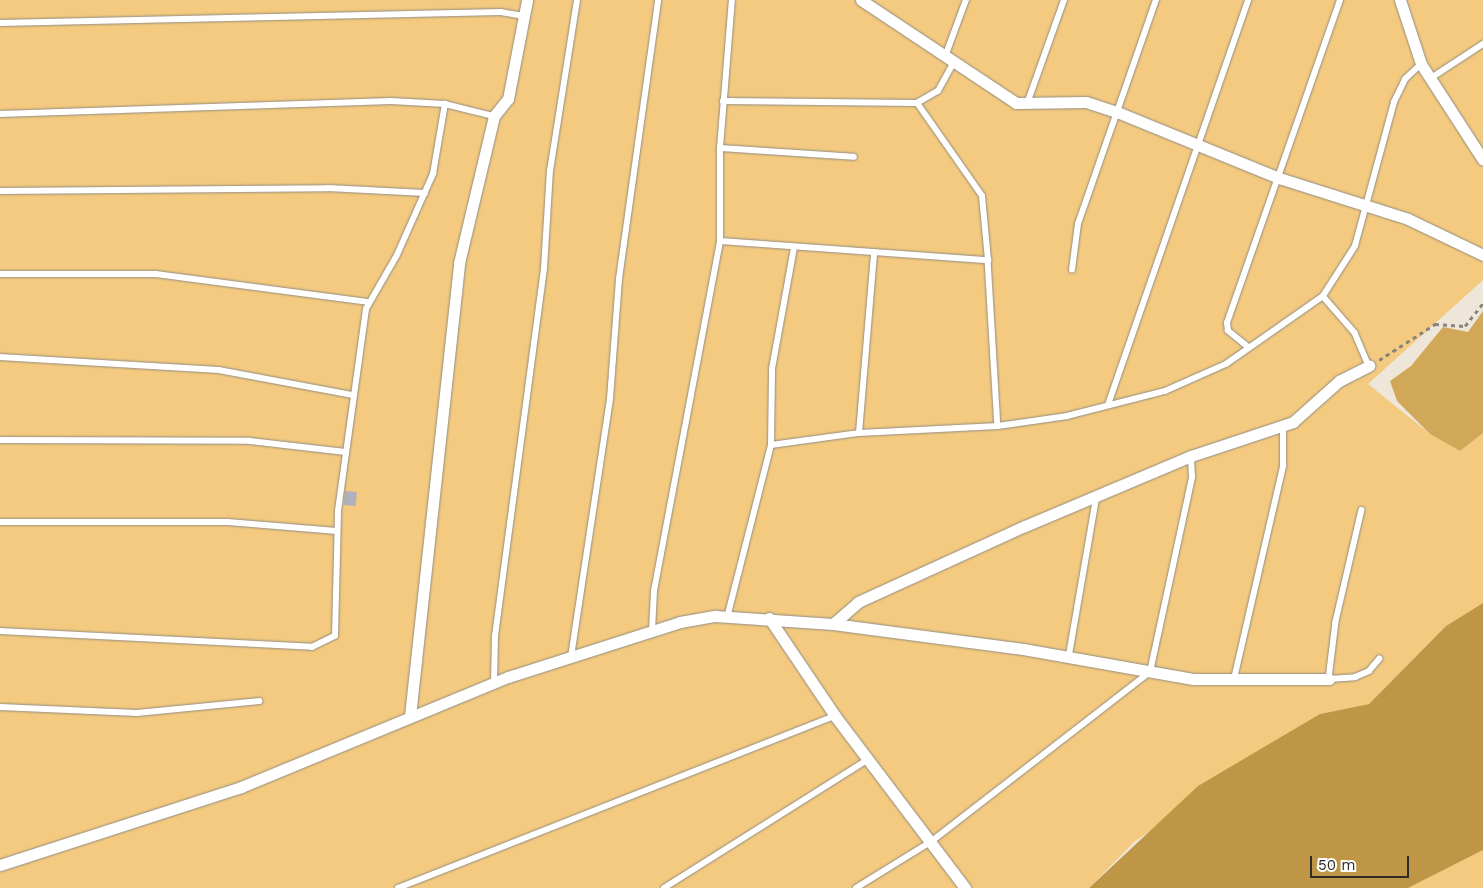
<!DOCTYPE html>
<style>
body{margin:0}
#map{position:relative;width:1483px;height:888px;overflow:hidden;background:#ede6d9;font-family:"Work Sans",sans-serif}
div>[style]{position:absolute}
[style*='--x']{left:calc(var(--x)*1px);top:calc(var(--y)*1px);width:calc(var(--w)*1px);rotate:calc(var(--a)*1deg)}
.green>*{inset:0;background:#f3ca7f}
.forest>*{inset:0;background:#d1a758}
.water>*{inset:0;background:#bf9646}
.building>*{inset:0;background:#afb2be;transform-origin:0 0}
.path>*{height:2.5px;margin-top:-1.25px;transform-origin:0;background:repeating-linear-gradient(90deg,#88837b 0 4px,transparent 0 8px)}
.roads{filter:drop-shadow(0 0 1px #938c81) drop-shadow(0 0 1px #938c81)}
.lane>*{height:5.5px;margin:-2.75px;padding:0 2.75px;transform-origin:2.75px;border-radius:2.75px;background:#fff}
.street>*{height:11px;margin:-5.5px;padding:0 5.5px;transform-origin:5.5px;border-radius:5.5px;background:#fff}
span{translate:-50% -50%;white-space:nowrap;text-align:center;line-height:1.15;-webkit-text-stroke:4px #fff;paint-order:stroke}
.scale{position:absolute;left:1310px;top:856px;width:99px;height:22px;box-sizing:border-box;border:2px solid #2f2c28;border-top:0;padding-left:6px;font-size:15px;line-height:18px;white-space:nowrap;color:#2f2c28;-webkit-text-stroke:4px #fff;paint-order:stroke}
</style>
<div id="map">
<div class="green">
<i style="clip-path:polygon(0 0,1483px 0,1483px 280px,1368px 384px,1430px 434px,1460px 451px,1483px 433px,1483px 603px,1446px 626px,1369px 704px,1320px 714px,1290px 734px,1134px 842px,1089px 888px,0 888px)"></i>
<i style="clip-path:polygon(1483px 850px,1483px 888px,1408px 888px,1465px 859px)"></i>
</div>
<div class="forest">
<i style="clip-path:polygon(1483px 311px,1483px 433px,1460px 451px,1430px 434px,1397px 401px,1390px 381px,1411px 366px,1443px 327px,1468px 332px)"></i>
</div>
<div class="water">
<i style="clip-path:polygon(1483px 603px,1483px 850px,1408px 888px,1089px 888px,1198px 786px,1320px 714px,1369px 704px,1446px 626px)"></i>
</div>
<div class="building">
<i style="left:345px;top:491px;width:12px;height:14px;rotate:5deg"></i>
</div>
<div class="path">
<i style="--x:1379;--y:360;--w:67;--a:-32.7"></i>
<i style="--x:1435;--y:324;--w:30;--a:4"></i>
<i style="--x:1465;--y:326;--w:29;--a:-52"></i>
</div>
<div class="roads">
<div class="lane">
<i style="--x:0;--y:23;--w:501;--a:-1.26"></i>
<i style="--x:501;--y:12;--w:23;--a:10"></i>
<i style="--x:945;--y:57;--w:61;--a:-69.8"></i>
<i style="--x:1431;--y:78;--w:62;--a:-33.2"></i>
<i style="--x:723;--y:101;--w:194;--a:0.6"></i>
<i style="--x:917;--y:103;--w:24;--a:-30"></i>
<i style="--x:938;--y:91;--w:31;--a:-61"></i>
<i style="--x:1027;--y:104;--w:110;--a:-70.4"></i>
<i style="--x:0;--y:114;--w:391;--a:-1.9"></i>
<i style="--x:391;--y:101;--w:54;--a:3.2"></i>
<i style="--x:445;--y:104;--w:50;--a:13.8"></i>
<i style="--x:720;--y:148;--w:134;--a:3.8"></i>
<i style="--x:0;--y:191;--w:328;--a:-0.5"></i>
<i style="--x:328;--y:188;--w:97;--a:3"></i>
<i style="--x:720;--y:241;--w:269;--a:4.1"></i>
<i style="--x:988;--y:260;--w:64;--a:-95.4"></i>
<i style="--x:982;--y:196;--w:113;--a:-125"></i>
<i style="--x:988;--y:260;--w:166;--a:86.6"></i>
<i style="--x:1072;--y:270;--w:46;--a:-82.6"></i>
<i style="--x:1078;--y:224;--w:237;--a:-70.8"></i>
<i style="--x:0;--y:274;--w:156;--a:0"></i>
<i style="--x:156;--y:274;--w:215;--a:7.5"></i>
<i style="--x:1323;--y:296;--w:49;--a:49.1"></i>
<i style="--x:1355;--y:333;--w:36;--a:67"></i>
<i style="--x:1249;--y:348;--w:27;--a:-141"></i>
<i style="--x:1228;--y:331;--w:8;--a:-97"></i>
<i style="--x:1227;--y:323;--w:342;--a:-70.7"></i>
<i style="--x:0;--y:357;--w:219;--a:3.4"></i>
<i style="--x:219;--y:370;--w:136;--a:10.6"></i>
<i style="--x:1108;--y:405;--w:429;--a:-70.9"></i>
<i style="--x:859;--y:433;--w:181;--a:-85.2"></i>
<i style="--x:0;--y:440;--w:250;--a:0.2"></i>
<i style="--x:250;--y:441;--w:96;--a:6.6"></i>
<i style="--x:771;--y:445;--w:76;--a:-89.2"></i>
<i style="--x:772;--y:369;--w:123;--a:-79.7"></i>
<i style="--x:1362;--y:510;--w:115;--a:103.1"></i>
<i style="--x:1336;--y:622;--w:57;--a:97"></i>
<i style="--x:1329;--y:679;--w:26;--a:-4"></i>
<i style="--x:1355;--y:677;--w:15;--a:-23"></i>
<i style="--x:1369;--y:671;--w:16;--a:-50"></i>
<i style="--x:0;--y:522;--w:228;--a:0"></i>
<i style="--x:228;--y:522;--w:109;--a:4.7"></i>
<i style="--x:728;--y:614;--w:174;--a:-75.7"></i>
<i style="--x:771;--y:445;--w:89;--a:-7.8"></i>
<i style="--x:859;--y:433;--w:139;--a:-2.9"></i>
<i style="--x:998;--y:426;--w:70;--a:-8.2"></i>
<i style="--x:1067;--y:416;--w:101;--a:-14.3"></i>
<i style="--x:1165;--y:391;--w:67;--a:-23.9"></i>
<i style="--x:1226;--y:364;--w:118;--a:-35"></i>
<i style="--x:1323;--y:296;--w:59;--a:-57.4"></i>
<i style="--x:1355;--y:246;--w:149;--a:-74.8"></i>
<i style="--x:1394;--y:102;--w:25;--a:-64"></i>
<i style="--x:1405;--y:79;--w:22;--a:-43"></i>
<i style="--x:0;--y:631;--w:312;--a:2.9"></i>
<i style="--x:312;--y:647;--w:25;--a:-26"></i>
<i style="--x:335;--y:636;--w:125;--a:-88.6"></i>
<i style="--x:338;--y:511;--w:204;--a:-82.1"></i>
<i style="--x:366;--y:309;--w:62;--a:-60.1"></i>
<i style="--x:397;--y:255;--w:89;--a:-66"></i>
<i style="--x:433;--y:174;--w:71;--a:-80.3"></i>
<i style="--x:652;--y:631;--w:40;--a:-87.1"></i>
<i style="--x:654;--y:591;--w:356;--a:-79.3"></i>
<i style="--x:720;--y:241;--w:93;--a:-90"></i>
<i style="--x:720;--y:148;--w:148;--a:-85.4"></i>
<i style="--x:1069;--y:655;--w:159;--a:-80.2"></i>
<i style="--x:571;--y:657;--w:261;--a:-81.4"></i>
<i style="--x:610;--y:399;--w:120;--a:-85.7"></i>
<i style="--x:619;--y:279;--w:282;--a:-82"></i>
<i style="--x:1234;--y:679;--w:219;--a:-77"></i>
<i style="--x:1283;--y:466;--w:41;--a:-90"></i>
<i style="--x:494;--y:683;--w:47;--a:-88.8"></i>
<i style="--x:495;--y:636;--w:371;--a:-82.4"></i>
<i style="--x:544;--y:268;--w:97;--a:-86.5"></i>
<i style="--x:550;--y:171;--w:173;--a:-81"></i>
<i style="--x:0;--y:707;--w:137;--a:2.5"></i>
<i style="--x:137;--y:713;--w:123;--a:-5.6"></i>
<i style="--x:398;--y:888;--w:470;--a:-21.5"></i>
<i style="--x:664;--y:888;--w:240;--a:-32.2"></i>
<i style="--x:856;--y:888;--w:89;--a:-31.7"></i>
<i style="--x:932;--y:841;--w:276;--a:-37.8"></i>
<i style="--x:1150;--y:672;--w:199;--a:-77.8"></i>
<i style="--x:1192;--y:477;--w:21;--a:-93"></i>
</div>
<div class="street">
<i style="--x:861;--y:0;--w:186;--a:33.6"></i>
<i style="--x:1016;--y:103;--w:70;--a:-0.8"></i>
<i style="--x:1086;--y:102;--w:33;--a:18"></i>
<i style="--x:1117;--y:112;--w:175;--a:22.2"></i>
<i style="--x:1279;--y:178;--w:135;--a:17.6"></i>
<i style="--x:1408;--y:219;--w:83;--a:25.6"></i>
<i style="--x:1400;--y:0;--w:67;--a:71.8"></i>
<i style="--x:1421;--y:64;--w:114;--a:57.1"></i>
<i style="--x:769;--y:618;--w:118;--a:56"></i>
<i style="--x:835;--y:716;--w:216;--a:52.9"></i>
<i style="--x:833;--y:624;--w:33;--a:-41"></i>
<i style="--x:858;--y:602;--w:183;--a:-24.5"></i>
<i style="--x:1025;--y:526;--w:180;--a:-22.9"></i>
<i style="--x:1191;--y:456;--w:108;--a:-18.4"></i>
<i style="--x:1293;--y:422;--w:62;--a:-41.7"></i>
<i style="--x:1339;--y:381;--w:34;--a:-27"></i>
<i style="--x:410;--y:716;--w:456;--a:-83.8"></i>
<i style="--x:459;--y:263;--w:151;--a:-76.6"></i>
<i style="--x:494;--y:116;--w:22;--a:-51"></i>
<i style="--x:508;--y:99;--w:101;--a:-79.1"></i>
<i style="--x:0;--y:865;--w:253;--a:-17.9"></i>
<i style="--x:241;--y:787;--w:289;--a:-22.4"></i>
<i style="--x:508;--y:677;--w:181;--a:-17.7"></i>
<i style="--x:680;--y:622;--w:36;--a:-10"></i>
<i style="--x:715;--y:616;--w:118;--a:3.9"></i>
<i style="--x:833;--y:624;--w:192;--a:7.5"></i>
<i style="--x:1023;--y:649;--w:174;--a:10"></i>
<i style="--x:1194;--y:679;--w:135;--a:0"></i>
</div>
</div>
<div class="scale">50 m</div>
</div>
